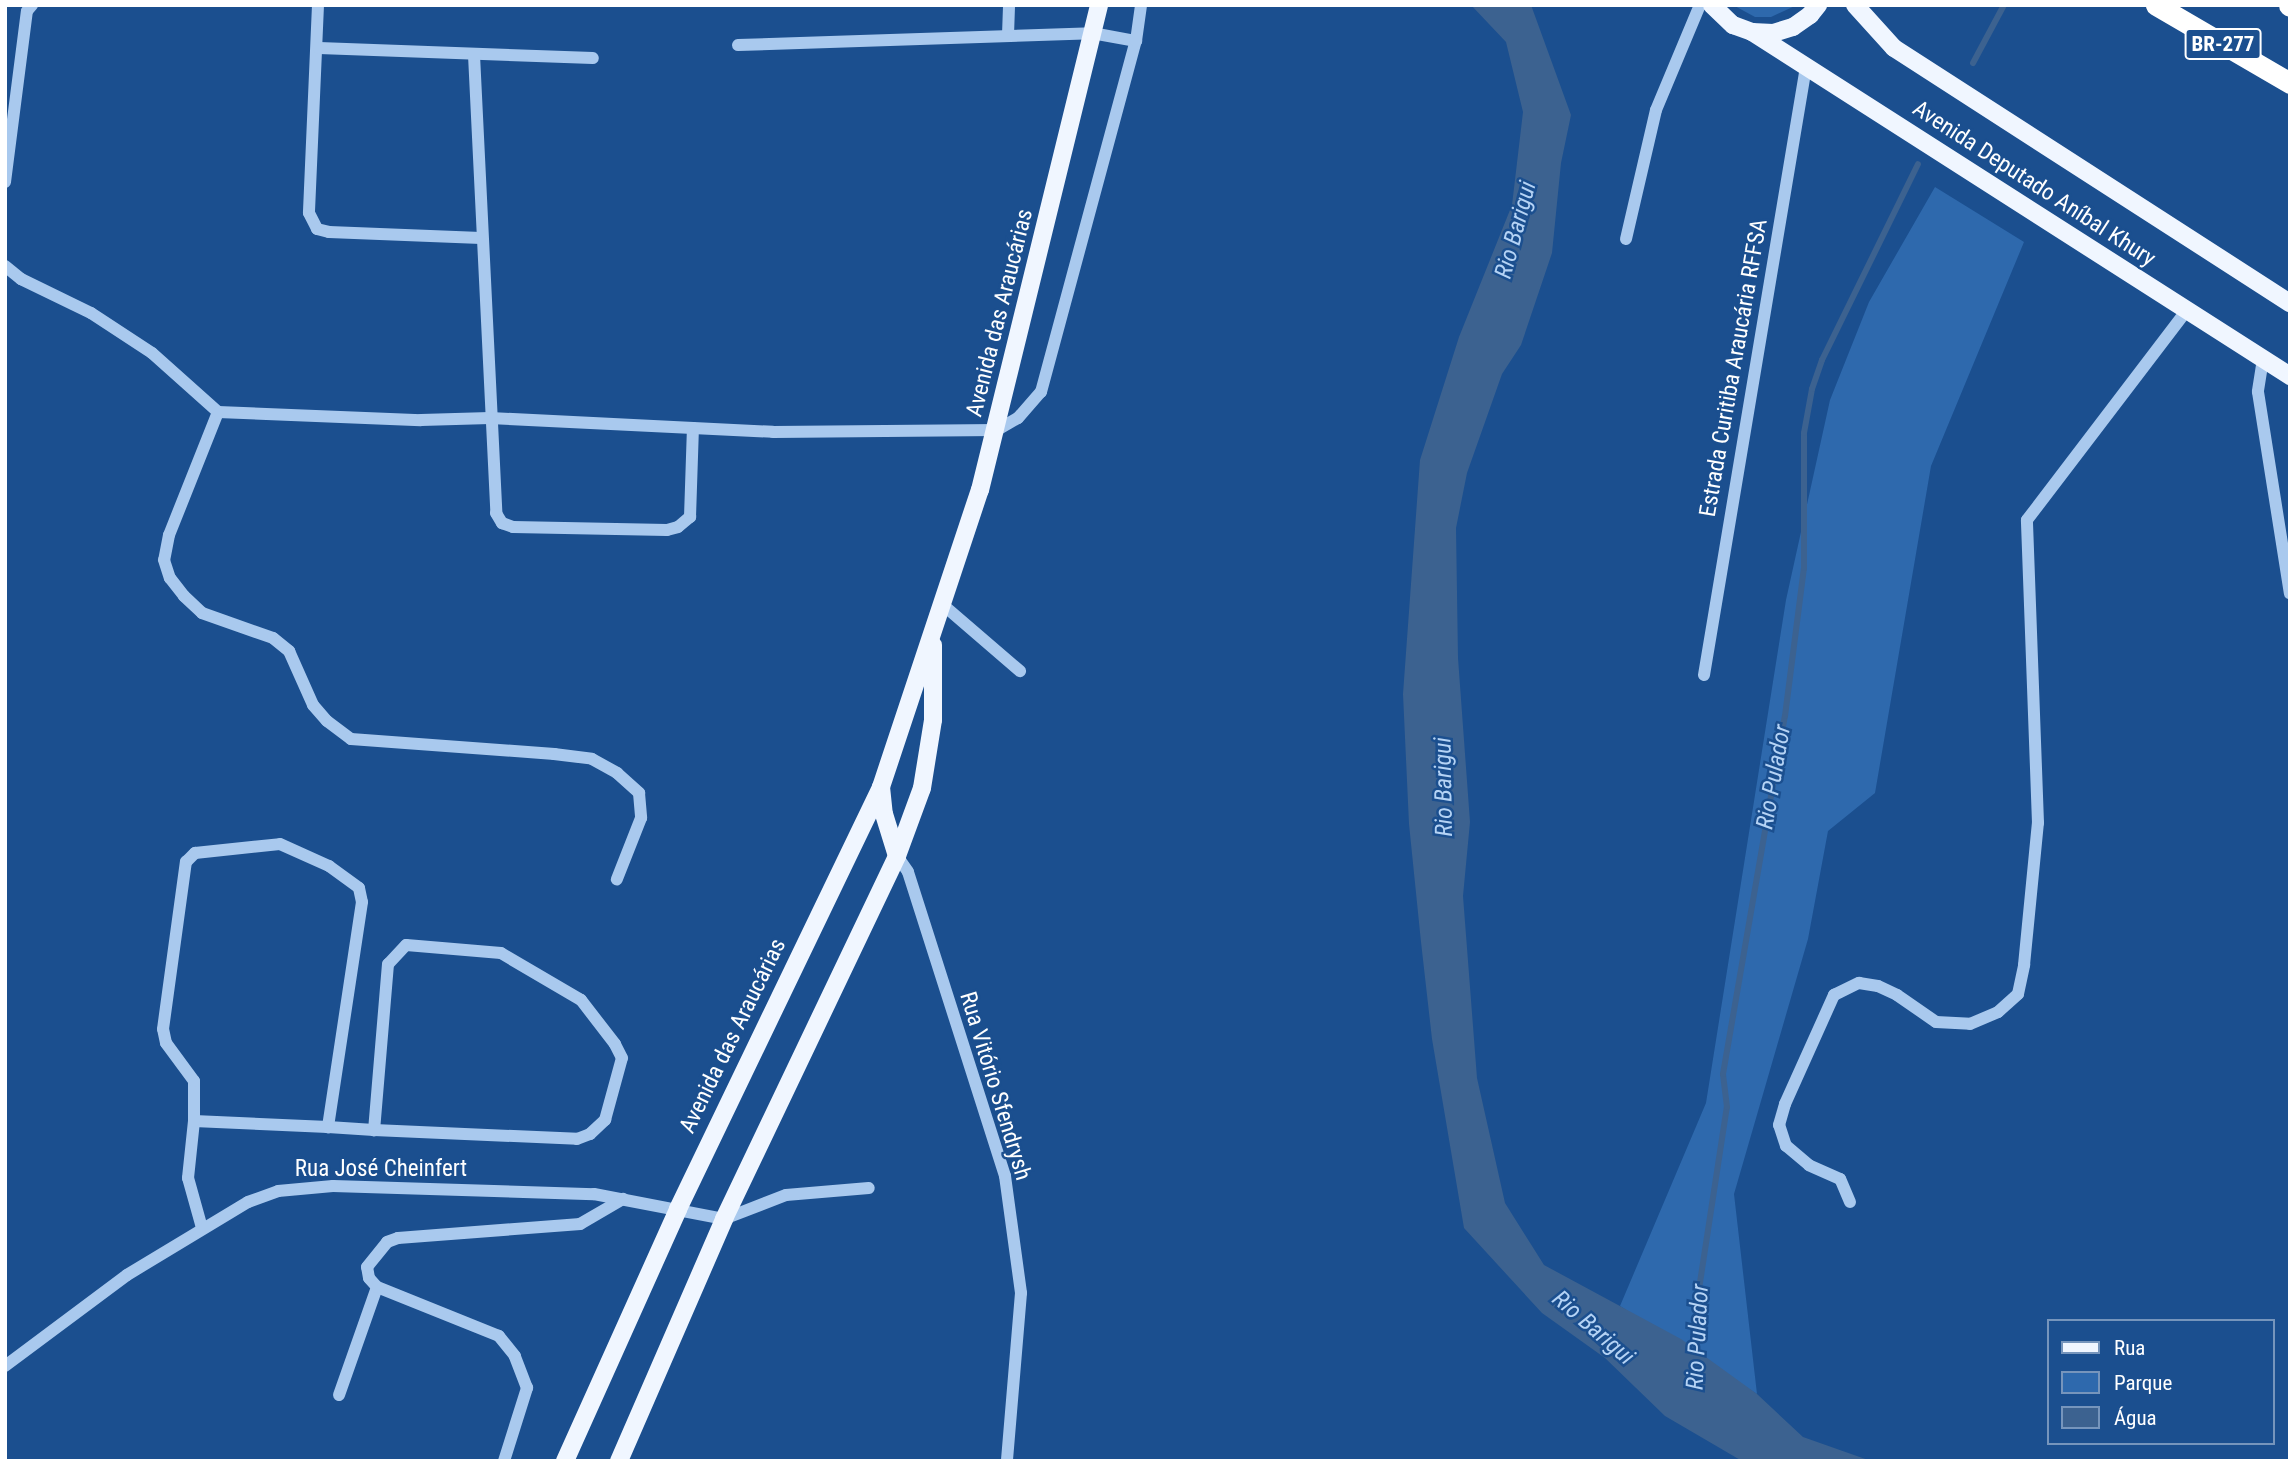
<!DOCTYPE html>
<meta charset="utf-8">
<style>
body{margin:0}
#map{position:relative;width:2295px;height:1466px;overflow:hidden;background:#1b4f8f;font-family:"Roboto Condensed",sans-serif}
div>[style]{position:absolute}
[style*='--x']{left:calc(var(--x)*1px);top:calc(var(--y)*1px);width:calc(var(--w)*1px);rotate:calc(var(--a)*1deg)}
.green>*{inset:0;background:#2e69ad}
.water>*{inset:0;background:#3c6290}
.stream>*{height:6px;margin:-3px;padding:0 3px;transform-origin:3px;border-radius:3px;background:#3c6290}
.minor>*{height:12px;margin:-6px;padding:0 6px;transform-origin:6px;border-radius:6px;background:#a9c9ee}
.major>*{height:18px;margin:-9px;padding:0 9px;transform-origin:9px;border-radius:9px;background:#f0f6ff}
.highway>*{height:21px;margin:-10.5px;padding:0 10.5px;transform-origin:10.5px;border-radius:10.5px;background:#fff}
span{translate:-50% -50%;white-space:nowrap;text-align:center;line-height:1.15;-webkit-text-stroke:5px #1b4f8f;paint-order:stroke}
.shield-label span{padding:2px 5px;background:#1b4f8f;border:2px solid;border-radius:5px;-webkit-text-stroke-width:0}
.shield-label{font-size:21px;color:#fff;font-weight:700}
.street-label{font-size:23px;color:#fff}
.water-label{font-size:24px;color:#b5d3f5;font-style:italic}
.frame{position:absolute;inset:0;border:7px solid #fff;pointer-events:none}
.legend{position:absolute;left:2047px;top:1319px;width:228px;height:126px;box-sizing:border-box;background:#1b4f8f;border:2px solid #7695bc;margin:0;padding:9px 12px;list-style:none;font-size:21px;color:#fff}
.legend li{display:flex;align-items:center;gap:14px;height:35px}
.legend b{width:35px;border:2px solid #7695bc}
</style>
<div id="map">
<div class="green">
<i style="clip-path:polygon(1733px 5px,1797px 5px,1771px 17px,1755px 17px)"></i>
<i style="clip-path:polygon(1935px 187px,2024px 242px,1931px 466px,1875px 793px,1828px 831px,1808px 939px,1734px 1194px,1757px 1394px,1620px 1306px,1706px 1103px,1786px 600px,1830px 400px,1869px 302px)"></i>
</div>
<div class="water">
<i style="clip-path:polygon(1471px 5px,1531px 5px,1571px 115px,1561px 163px,1552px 253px,1521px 345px,1502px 374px,1467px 473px,1456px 528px,1458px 658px,1470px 822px,1463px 896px,1477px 1078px,1505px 1203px,1544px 1265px,1681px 1339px,1757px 1394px,1803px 1437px,1871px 1461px,1742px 1461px,1665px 1416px,1605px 1358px,1542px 1313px,1464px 1228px,1432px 1039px,1421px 942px,1409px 824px,1403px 694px,1420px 460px,1459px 337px,1512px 205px,1523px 112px,1506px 42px)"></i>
</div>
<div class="stream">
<i style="--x:1973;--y:63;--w:66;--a:-61.9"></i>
<i style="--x:1696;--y:1357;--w:68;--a:-87.5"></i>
<i style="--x:1699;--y:1289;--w:184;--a:-81.3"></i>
<i style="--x:1727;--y:1107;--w:33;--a:-97"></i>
<i style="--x:1723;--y:1074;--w:363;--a:-80.2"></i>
<i style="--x:1785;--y:716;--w:149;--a:-82.7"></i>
<i style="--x:1804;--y:568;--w:135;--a:-90"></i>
<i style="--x:1804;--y:433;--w:45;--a:-79.7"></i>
<i style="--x:1812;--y:389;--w:31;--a:-71"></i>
<i style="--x:1822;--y:360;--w:218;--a:-63.9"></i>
</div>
<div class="minor">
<i style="--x:318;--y:5;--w:208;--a:92.5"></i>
<i style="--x:309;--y:213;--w:18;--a:63"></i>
<i style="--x:317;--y:229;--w:12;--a:14"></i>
<i style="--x:329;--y:232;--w:152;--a:2.3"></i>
<i style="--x:1008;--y:35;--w:30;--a:-88"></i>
<i style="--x:738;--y:45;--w:354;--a:-1.9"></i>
<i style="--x:1092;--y:33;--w:45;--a:10.3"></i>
<i style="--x:319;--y:48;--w:274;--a:2.1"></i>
<i style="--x:474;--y:55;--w:459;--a:87.2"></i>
<i style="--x:496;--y:513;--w:12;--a:59"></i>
<i style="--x:502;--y:523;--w:12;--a:20"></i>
<i style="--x:513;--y:527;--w:154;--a:1.1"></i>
<i style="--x:667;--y:530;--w:11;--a:-15"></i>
<i style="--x:678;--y:527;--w:16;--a:-40"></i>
<i style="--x:690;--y:517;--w:89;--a:-88.1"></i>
<i style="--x:5;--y:182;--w:172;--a:-82.7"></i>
<i style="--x:27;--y:11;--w:8;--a:-50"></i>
<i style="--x:1626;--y:239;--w:132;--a:-76.9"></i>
<i style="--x:1656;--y:110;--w:114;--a:-67.3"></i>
<i style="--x:5;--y:266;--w:21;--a:39"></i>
<i style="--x:21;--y:279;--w:78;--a:25.9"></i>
<i style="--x:91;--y:313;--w:73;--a:33.3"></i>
<i style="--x:152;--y:353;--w:89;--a:41.8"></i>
<i style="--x:218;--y:412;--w:203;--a:2.3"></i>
<i style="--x:421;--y:420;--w:69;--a:-1.7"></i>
<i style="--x:490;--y:418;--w:283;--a:2.8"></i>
<i style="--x:773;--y:432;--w:224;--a:-0.5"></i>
<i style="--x:997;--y:430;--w:24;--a:-30"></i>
<i style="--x:1018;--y:418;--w:35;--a:-49"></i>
<i style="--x:1041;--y:392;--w:364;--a:-74.9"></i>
<i style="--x:1136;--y:41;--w:36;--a:-82"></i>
<i style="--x:2263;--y:359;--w:33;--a:99"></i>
<i style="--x:2258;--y:392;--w:204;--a:81"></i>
<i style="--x:218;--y:412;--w:132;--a:111.7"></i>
<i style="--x:169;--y:535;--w:25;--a:101"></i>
<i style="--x:164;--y:560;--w:19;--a:72"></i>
<i style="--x:170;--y:578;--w:23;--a:52"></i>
<i style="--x:184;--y:596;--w:25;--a:43"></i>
<i style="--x:202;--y:613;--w:75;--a:19.4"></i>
<i style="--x:273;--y:638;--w:21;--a:39"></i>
<i style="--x:289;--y:651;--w:59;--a:66"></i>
<i style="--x:313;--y:705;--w:21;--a:49"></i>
<i style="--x:327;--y:721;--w:30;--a:37"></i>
<i style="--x:351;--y:739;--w:204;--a:4.2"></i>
<i style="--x:554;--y:754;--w:38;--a:7"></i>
<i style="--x:592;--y:759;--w:29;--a:29"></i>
<i style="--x:617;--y:773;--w:30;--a:42"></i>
<i style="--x:639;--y:793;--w:25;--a:85"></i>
<i style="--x:641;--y:818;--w:66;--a:111.5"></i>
<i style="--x:942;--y:604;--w:103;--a:40.7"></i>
<i style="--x:1704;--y:675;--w:616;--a:-80.48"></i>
<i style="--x:897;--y:856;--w:19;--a:55"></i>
<i style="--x:908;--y:872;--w:319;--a:72.3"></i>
<i style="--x:1005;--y:1176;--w:118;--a:82.2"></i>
<i style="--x:1021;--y:1293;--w:169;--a:94.8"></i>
<i style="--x:194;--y:1121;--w:134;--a:2.6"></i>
<i style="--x:328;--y:1127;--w:46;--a:3.7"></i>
<i style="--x:374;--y:1130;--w:203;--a:2.5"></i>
<i style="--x:577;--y:1139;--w:14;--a:-21"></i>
<i style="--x:590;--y:1134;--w:21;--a:-43"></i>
<i style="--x:605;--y:1120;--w:64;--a:-74.7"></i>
<i style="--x:622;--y:1058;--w:16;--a:-117"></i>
<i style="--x:615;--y:1044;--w:56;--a:-127.7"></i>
<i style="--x:581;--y:1000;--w:93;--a:-149.6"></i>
<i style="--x:501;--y:953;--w:95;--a:-175.2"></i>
<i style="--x:406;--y:945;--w:26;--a:133"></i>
<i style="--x:388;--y:964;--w:167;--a:94.8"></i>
<i style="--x:1850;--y:1202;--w:25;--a:-113"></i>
<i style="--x:1840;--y:1179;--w:34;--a:-156"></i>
<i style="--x:1809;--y:1165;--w:30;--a:-140"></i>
<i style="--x:1786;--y:1146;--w:22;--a:-108"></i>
<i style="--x:1779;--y:1125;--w:22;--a:-74"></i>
<i style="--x:1785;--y:1104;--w:120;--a:-65.8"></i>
<i style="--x:1834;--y:995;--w:28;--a:-26"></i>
<i style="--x:1859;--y:983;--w:19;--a:9"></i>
<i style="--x:1878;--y:986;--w:21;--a:25"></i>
<i style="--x:1897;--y:995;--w:47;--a:34.7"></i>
<i style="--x:1936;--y:1022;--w:34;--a:3"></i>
<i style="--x:1970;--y:1024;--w:30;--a:-23"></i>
<i style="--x:1998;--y:1012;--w:27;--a:-42"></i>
<i style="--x:2018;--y:994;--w:30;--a:-78"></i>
<i style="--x:2024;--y:965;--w:143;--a:-84.4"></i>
<i style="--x:2038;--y:823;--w:303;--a:-92.1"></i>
<i style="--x:2027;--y:520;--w:264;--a:-52.7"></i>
<i style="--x:202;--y:1228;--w:52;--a:-105.6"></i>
<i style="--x:188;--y:1178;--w:57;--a:-84"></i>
<i style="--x:194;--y:1121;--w:40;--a:-90"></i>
<i style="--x:194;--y:1081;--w:47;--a:-126.4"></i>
<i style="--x:166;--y:1043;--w:14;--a:-102"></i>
<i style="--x:163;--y:1029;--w:169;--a:-82.2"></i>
<i style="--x:186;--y:862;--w:13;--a:-45"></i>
<i style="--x:195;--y:853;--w:85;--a:-6"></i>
<i style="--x:280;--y:844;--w:54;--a:24.2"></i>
<i style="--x:329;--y:866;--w:37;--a:36"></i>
<i style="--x:359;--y:888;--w:14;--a:78"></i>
<i style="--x:362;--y:902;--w:228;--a:98.6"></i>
<i style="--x:5;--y:1366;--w:152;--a:-36.7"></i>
<i style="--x:127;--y:1275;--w:141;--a:-31.1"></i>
<i style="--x:248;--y:1202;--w:32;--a:-20"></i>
<i style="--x:278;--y:1191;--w:55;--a:-5.2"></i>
<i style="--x:333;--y:1186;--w:261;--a:1.8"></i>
<i style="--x:594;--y:1194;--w:132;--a:10.9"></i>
<i style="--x:724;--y:1219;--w:66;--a:-21.2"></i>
<i style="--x:786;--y:1195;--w:83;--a:-4.8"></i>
<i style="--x:339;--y:1395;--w:114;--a:-70.6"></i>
<i style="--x:504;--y:1461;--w:77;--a:-72.5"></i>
<i style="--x:527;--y:1388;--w:34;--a:-111"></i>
<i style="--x:515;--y:1356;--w:26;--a:-129"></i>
<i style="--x:499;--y:1336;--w:131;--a:-158.1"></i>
<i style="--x:377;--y:1287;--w:12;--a:-132"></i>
<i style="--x:369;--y:1278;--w:11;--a:-100"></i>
<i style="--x:367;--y:1267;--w:32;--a:-51"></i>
<i style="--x:387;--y:1242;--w:12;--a:-20"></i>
<i style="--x:398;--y:1238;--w:183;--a:-4.4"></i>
<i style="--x:580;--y:1224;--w:50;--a:-30.2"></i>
</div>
<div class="major">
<i style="--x:1712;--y:5;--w:29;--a:44"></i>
<i style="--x:1733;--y:25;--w:20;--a:20"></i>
<i style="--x:1752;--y:32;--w:21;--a:3"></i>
<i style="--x:1773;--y:33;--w:21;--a:-17"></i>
<i style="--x:1793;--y:27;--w:21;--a:-35"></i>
<i style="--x:1810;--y:15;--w:13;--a:-51"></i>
<i style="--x:1855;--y:5;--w:58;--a:47.8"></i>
<i style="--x:1894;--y:48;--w:471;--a:32.8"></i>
<i style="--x:1752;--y:32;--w:639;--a:32.6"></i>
<i style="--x:881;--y:787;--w:27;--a:84"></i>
<i style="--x:884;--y:814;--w:44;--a:72.8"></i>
<i style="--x:565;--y:1461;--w:276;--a:-65.8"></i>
<i style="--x:678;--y:1209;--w:468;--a:-64.3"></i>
<i style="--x:881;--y:787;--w:313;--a:-71.6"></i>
<i style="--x:980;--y:490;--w:499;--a:-76.2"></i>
<i style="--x:619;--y:1461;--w:264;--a:-66.5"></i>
<i style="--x:724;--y:1219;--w:402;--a:-64.5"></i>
<i style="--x:897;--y:856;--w:72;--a:-69.8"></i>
<i style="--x:922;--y:788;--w:69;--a:-80.8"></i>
<i style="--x:933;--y:720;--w:75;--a:-90"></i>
</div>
<div class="highway">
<i style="--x:2156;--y:5;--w:155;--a:30.2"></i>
<i style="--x:2289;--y:5;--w:1;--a:45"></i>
</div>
<div class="shield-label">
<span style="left:2223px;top:44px">BR-277</span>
</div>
<div class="street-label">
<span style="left:2034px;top:184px;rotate:33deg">Avenida Deputado Aníbal Khury</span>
<span style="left:1000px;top:313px;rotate:-76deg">Avenida das Araucárias</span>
<span style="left:1734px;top:368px;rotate:-80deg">Estrada Curitiba Araucária RFFSA</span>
<span style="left:733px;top:1036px;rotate:-64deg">Avenida das Araucárias</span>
<span style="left:995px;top:1086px;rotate:73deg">Rua Vitório Sfendrysh</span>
<span style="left:381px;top:1169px">Rua José Cheinfert</span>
</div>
<div class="water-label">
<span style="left:1516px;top:230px;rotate:-75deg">Rio Barigui</span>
<span style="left:1774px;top:777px;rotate:-80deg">Rio Pulador</span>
<span style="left:1444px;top:787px;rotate:-91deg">Rio Barigui</span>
<span style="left:1593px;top:1328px;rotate:41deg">Rio Barigui</span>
<span style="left:1698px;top:1337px;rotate:-87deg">Rio Pulador</span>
</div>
<div class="frame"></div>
<ul class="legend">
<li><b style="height:9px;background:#f0f6ff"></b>Rua</li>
<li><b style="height:19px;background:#2e69ad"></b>Parque</li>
<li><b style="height:19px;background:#3c6290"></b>Água</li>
</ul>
</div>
